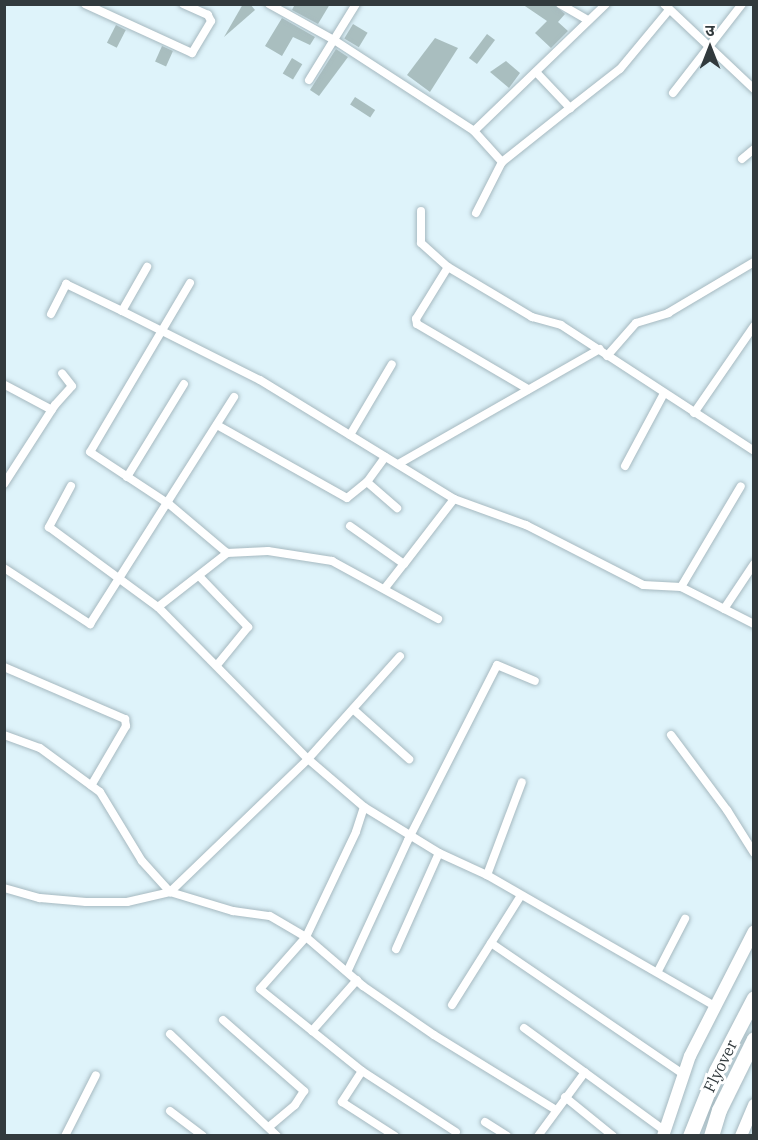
<!DOCTYPE html>
<meta charset="utf-8">
<style>
body{margin:0}
#map{position:relative;width:758px;height:1140px;overflow:hidden;background:#def3fa;font-family:"IBM Plex Serif","Noto Sans Devanagari",serif}
div>[style]{position:absolute}
[style*='--x']{left:calc(var(--x)*1px);top:calc(var(--y)*1px);width:calc(var(--w)*1px);rotate:calc(var(--a)*1deg)}
.building>*{inset:0;background:#a9bebf;transform-origin:0 0}
.roads{filter:drop-shadow(0 0 2px #a6b9c0) drop-shadow(0 0 2px #a6b9c0)}
.street>*{height:8px;margin:-4px;padding:0 4px;transform-origin:4px;border-radius:4px;background:#fff}
.secondary>*{height:12px;margin:-6px;padding:0 6px;transform-origin:6px;border-radius:6px;background:#fff}
.highway>*{height:15px;margin:-7.5px;padding:0 7.5px;transform-origin:7.5px;border-radius:7.5px;background:#fff}
span{translate:-50% -50%;white-space:nowrap;text-align:center;line-height:1.15;-webkit-text-stroke:6px #fff;paint-order:stroke}
.street-label{font-size:16px;color:#323a3d}
.frame{position:absolute;inset:0;border:6px solid #323a3d;pointer-events:none}
.north{position:absolute;left:680px;top:18px;width:60px;height:60px;-webkit-text-stroke:4px #fff;paint-order:stroke;rotate:0deg;font-size:16px;font-weight:700;line-height:24px;text-align:center;color:#323a3d}
.north::after{content:'';display:block;margin:auto;width:21px;height:27px;background:#323a3d;clip-path:polygon(50% 0,100% 100%,50% 72%,0 100%)}
</style>
<div id="map">
<div class="building">
<i style="clip-path:polygon(243px 4px,250px 4px,255px 10px,224px 37px)"></i>
<i style="clip-path:polygon(295px 4px,330px 4px,318px 24px,292px 10px)"></i>
<i style="clip-path:polygon(522px 4px,554px 4px,565px 14px,558px 22px,568px 31px,551px 48px,535px 33px,547px 21px)"></i>
<i style="clip-path:polygon(282px 18px,315px 37px,310px 45px,293px 37px,282px 56px,265px 46px)"></i>
<i style="left:353px;top:24px;width:17px;height:17px;rotate:31deg"></i>
<i style="left:116px;top:25px;width:11px;height:20px;rotate:27deg"></i>
<i style="left:487px;top:34px;width:10px;height:30px;rotate:37deg"></i>
<i style="clip-path:polygon(435px 38px,458px 48px,430px 92px,407px 75px)"></i>
<i style="left:162px;top:46px;width:12px;height:17px;rotate:24deg"></i>
<i style="clip-path:polygon(336px 49px,348px 57px,319px 96px,310px 90px)"></i>
<i style="left:292px;top:58px;width:12px;height:18px;rotate:31deg"></i>
<i style="clip-path:polygon(506px 61px,520px 73px,509px 88px,490px 72px)"></i>
<i style="left:355px;top:97px;width:24px;height:9px;rotate:33deg"></i>
</div>
<div class="roads">
<div class="street">
<i style="--x:85;--y:4;--w:118;--a:24.6"></i>
<i style="--x:192;--y:53;--w:37;--a:-59"></i>
<i style="--x:211;--y:21;--w:7;--a:-117"></i>
<i style="--x:208;--y:15;--w:27;--a:-156"></i>
<i style="--x:269;--y:4;--w:74;--a:29"></i>
<i style="--x:334;--y:40;--w:167;--a:33"></i>
<i style="--x:474;--y:131;--w:42;--a:47.9"></i>
<i style="--x:560;--y:4;--w:32;--a:30"></i>
<i style="--x:664;--y:4;--w:124;--a:43.4"></i>
<i style="--x:536;--y:72;--w:50;--a:46.6"></i>
<i style="--x:570;--y:108;--w:63;--a:-38"></i>
<i style="--x:620;--y:69;--w:77;--a:-50.3"></i>
<i style="--x:309;--y:80;--w:89;--a:-58.3"></i>
<i style="--x:673;--y:93;--w:113;--a:-52.2"></i>
<i style="--x:474;--y:131;--w:183;--a:-43.9"></i>
<i style="--x:742;--y:159;--w:16;--a:-40"></i>
<i style="--x:421;--y:211;--w:32;--a:90"></i>
<i style="--x:421;--y:243;--w:36;--a:42"></i>
<i style="--x:448;--y:267;--w:98;--a:30.8"></i>
<i style="--x:532;--y:317;--w:30;--a:15"></i>
<i style="--x:561;--y:325;--w:230;--a:33.1"></i>
<i style="--x:476;--y:213;--w:57;--a:-63"></i>
<i style="--x:502;--y:162;--w:87;--a:-38.5"></i>
<i style="--x:448;--y:267;--w:61;--a:121.6"></i>
<i style="--x:416;--y:319;--w:5;--a:79"></i>
<i style="--x:417;--y:324;--w:129;--a:30.4"></i>
<i style="--x:190;--y:283;--w:196;--a:120.6"></i>
<i style="--x:90;--y:452;--w:95;--a:33.4"></i>
<i style="--x:169;--y:504;--w:76;--a:40.2"></i>
<i style="--x:122;--y:311;--w:154;--a:26.6"></i>
<i style="--x:260;--y:380;--w:228;--a:31.5"></i>
<i style="--x:454;--y:499;--w:77;--a:19.9"></i>
<i style="--x:526;--y:525;--w:131;--a:27.1"></i>
<i style="--x:643;--y:585;--w:38;--a:3"></i>
<i style="--x:681;--y:587;--w:82;--a:26.9"></i>
<i style="--x:51;--y:314;--w:34;--a:-63"></i>
<i style="--x:66;--y:284;--w:62;--a:25.7"></i>
<i style="--x:122;--y:311;--w:51;--a:-60.4"></i>
<i style="--x:607;--y:356;--w:44;--a:-48.7"></i>
<i style="--x:636;--y:323;--w:34;--a:-17"></i>
<i style="--x:668;--y:313;--w:100;--a:-30.7"></i>
<i style="--x:5;--y:385;--w:53;--a:28"></i>
<i style="--x:694;--y:413;--w:106;--a:-55.4"></i>
<i style="--x:217;--y:425;--w:149;--a:29.3"></i>
<i style="--x:347;--y:498;--w:26;--a:-39"></i>
<i style="--x:367;--y:482;--w:31;--a:-54"></i>
<i style="--x:350;--y:435;--w:82;--a:-59.4"></i>
<i style="--x:400;--y:463;--w:230;--a:-29.7"></i>
<i style="--x:625;--y:466;--w:81;--a:-61.8"></i>
<i style="--x:127;--y:477;--w:109;--a:-58.5"></i>
<i style="--x:367;--y:482;--w:40;--a:41"></i>
<i style="--x:4;--y:484;--w:94;--a:-57.2"></i>
<i style="--x:55;--y:405;--w:25;--a:-48"></i>
<i style="--x:72;--y:386;--w:16;--a:-128"></i>
<i style="--x:71;--y:486;--w:47;--a:118.2"></i>
<i style="--x:49;--y:527;--w:135;--a:36.3"></i>
<i style="--x:158;--y:607;--w:214;--a:45.4"></i>
<i style="--x:308;--y:759;--w:74;--a:40.6"></i>
<i style="--x:364;--y:807;--w:88;--a:31.5"></i>
<i style="--x:439;--y:853;--w:53;--a:24.6"></i>
<i style="--x:487;--y:875;--w:263;--a:29.9"></i>
<i style="--x:350;--y:526;--w:66;--a:35.1"></i>
<i style="--x:404;--y:564;--w:82;--a:-52.4"></i>
<i style="--x:4;--y:568;--w:103;--a:33.1"></i>
<i style="--x:90;--y:624;--w:269;--a:-57.6"></i>
<i style="--x:199;--y:576;--w:71;--a:46.1"></i>
<i style="--x:248;--y:627;--w:49;--a:129.2"></i>
<i style="--x:681;--y:587;--w:117;--a:-59.3"></i>
<i style="--x:385;--y:588;--w:31;--a:-52"></i>
<i style="--x:158;--y:607;--w:88;--a:-38"></i>
<i style="--x:227;--y:553;--w:41;--a:-2.8"></i>
<i style="--x:268;--y:551;--w:65;--a:8.9"></i>
<i style="--x:332;--y:561;--w:121;--a:28.7"></i>
<i style="--x:724;--y:609;--w:54;--a:-56.3"></i>
<i style="--x:4;--y:667;--w:132;--a:23.3"></i>
<i style="--x:125;--y:719;--w:7;--a:82"></i>
<i style="--x:126;--y:726;--w:69;--a:120.3"></i>
<i style="--x:354;--y:710;--w:74;--a:41.7"></i>
<i style="--x:4;--y:735;--w:38;--a:20"></i>
<i style="--x:40;--y:748;--w:74;--a:36.3"></i>
<i style="--x:100;--y:792;--w:81;--a:58.7"></i>
<i style="--x:142;--y:861;--w:42;--a:47.9"></i>
<i style="--x:170;--y:892;--w:66;--a:16.8"></i>
<i style="--x:233;--y:911;--w:37;--a:8"></i>
<i style="--x:270;--y:916;--w:42;--a:30.3"></i>
<i style="--x:306;--y:937;--w:75;--a:40.7"></i>
<i style="--x:363;--y:986;--w:86;--a:34.6"></i>
<i style="--x:434;--y:1035;--w:143;--a:31.6"></i>
<i style="--x:671;--y:735;--w:94;--a:53.3"></i>
<i style="--x:727;--y:810;--w:51;--a:57.9"></i>
<i style="--x:364;--y:807;--w:26;--a:108"></i>
<i style="--x:356;--y:832;--w:116;--a:115.5"></i>
<i style="--x:306;--y:937;--w:69;--a:131.5"></i>
<i style="--x:260;--y:989;--w:131;--a:38.8"></i>
<i style="--x:362;--y:1071;--w:112;--a:33"></i>
<i style="--x:487;--y:875;--w:99;--a:-69.4"></i>
<i style="--x:4;--y:888;--w:37;--a:16"></i>
<i style="--x:40;--y:898;--w:46;--a:5"></i>
<i style="--x:86;--y:902;--w:41;--a:0"></i>
<i style="--x:127;--y:902;--w:44;--a:-13.1"></i>
<i style="--x:170;--y:892;--w:192;--a:-43.9"></i>
<i style="--x:308;--y:759;--w:138;--a:-48.2"></i>
<i style="--x:491;--y:943;--w:232;--a:34.3"></i>
<i style="--x:396;--y:949;--w:105;--a:-65.9"></i>
<i style="--x:348;--y:970;--w:143;--a:-65.2"></i>
<i style="--x:408;--y:840;--w:196;--a:-63"></i>
<i style="--x:497;--y:665;--w:41;--a:22.8"></i>
<i style="--x:658;--y:971;--w:59;--a:-62.6"></i>
<i style="--x:452;--y:1005;--w:128;--a:-57.8"></i>
<i style="--x:223;--y:1020;--w:108;--a:41.2"></i>
<i style="--x:304;--y:1091;--w:17;--a:123"></i>
<i style="--x:295;--y:1105;--w:34;--a:140"></i>
<i style="--x:524;--y:1028;--w:173;--a:36.1"></i>
<i style="--x:312;--y:1031;--w:68;--a:-48.6"></i>
<i style="--x:170;--y:1034;--w:148;--a:43.6"></i>
<i style="--x:362;--y:1071;--w:37;--a:123"></i>
<i style="--x:342;--y:1102;--w:63;--a:32.7"></i>
<i style="--x:565;--y:1097;--w:62;--a:39.1"></i>
<i style="--x:170;--y:1111;--w:41;--a:37.1"></i>
<i style="--x:485;--y:1122;--w:26;--a:32"></i>
<i style="--x:65;--y:1136;--w:68;--a:-63.1"></i>
<i style="--x:538;--y:1136;--w:79;--a:-53.7"></i>
</div>
<div class="secondary">
<i style="--x:663;--y:1136;--w:84;--a:-71.4"></i>
<i style="--x:690;--y:1056;--w:140;--a:-62.9"></i>
<i style="--x:741;--y:1136;--w:34;--a:-67"></i>
</div>
<div class="highway">
<i style="--x:690;--y:1136;--w:70;--a:-68.2"></i>
<i style="--x:716;--y:1071;--w:82;--a:-62.5"></i>
<i style="--x:711;--y:1136;--w:27;--a:-73"></i>
<i style="--x:719;--y:1110;--w:79;--a:-63.8"></i>
</div>
</div>
<div class="street-label">
<span style="left:720px;top:1066px;rotate:-64deg">Flyover</span>
</div>
<div class="frame"></div>
<div class="north">उ</div>
</div>
